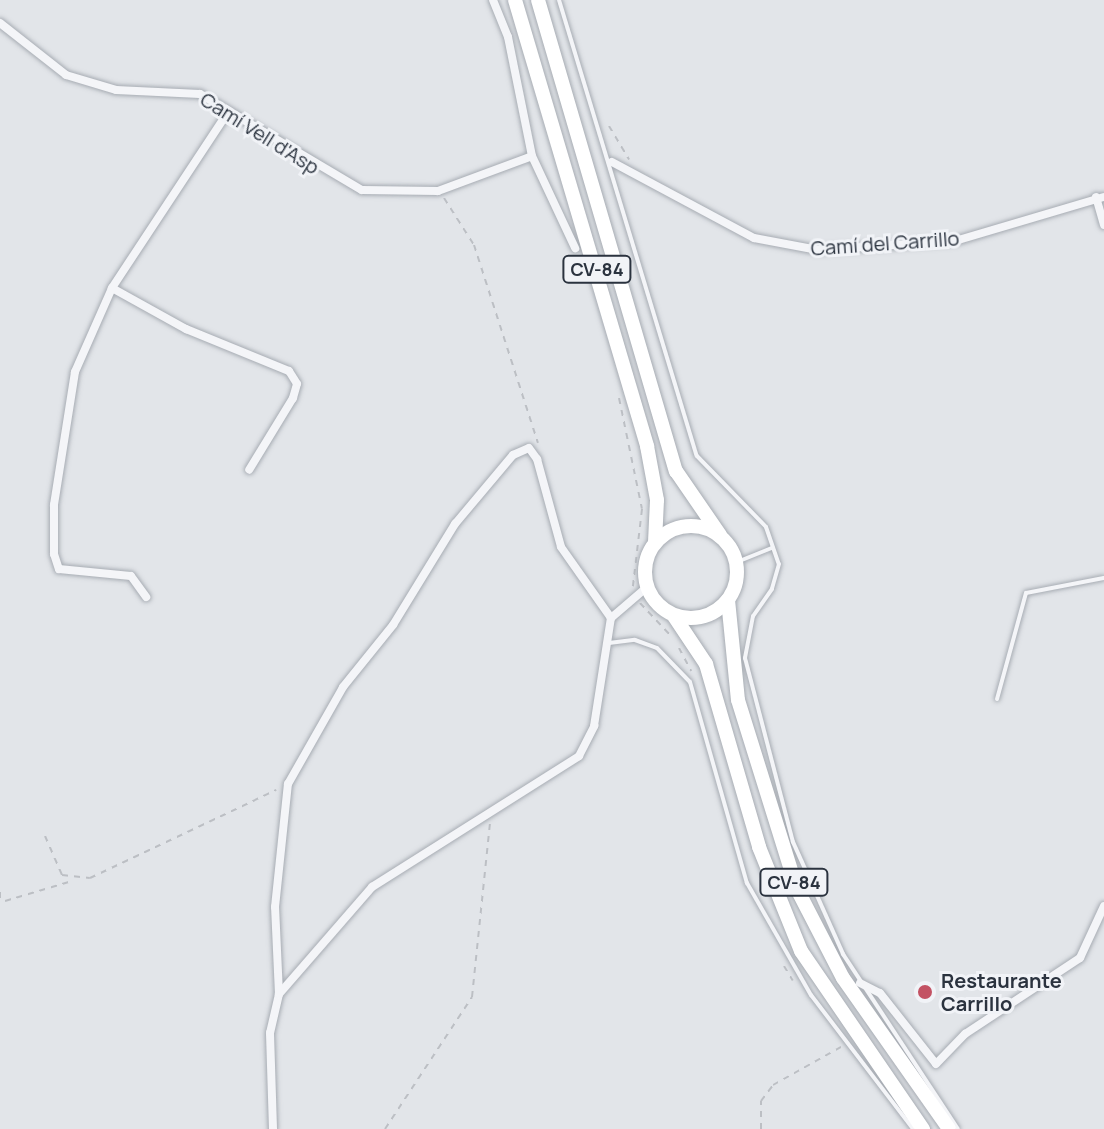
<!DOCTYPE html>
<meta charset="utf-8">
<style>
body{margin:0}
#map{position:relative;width:1104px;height:1129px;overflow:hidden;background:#e2e5e9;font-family:Manrope,sans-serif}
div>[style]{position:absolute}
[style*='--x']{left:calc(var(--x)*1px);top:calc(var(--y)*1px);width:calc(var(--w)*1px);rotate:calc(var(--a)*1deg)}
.path>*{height:2px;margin-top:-1px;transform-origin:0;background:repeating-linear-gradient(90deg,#bcbfc4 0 6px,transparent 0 12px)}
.roads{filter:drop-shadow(0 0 2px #a7acb3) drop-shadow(0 0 2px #a7acb3)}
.service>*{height:4px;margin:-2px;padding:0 2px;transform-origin:2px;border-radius:2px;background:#f4f5f8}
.minor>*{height:8px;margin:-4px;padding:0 4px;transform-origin:4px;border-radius:4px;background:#f4f5f8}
.primary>*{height:14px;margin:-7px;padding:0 7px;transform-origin:7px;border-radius:7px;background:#fff}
.primary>.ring{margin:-7px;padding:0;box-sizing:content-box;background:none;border:14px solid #fff;border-radius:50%}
.dots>*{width:22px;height:22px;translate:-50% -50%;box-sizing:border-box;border:4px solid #f1f3f7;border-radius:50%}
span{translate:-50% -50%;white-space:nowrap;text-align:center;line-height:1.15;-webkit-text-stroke:6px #f1f3f7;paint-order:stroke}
.shield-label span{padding:2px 6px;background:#f1f3f7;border:2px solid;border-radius:6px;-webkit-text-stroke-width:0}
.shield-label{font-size:18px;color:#2b333f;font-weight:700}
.street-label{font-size:20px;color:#2b333f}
.poi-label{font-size:20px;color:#2b333f;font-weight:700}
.left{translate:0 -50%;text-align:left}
</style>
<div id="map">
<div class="path">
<i style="--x:609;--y:126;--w:39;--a:59"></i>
<i style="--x:444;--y:198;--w:56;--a:57.4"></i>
<i style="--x:474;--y:245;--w:208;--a:72.1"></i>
<i style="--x:619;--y:398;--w:113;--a:78.3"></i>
<i style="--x:642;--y:509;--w:78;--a:96.7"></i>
<i style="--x:640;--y:603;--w:45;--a:46.8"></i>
<i style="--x:679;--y:648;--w:26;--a:62"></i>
<i style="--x:45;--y:836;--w:43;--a:66.4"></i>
<i style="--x:62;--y:875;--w:28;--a:6"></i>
<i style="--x:90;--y:878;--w:206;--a:-25.3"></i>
<i style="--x:0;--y:892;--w:12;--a:90"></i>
<i style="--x:5;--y:901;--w:70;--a:-16.6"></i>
<i style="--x:784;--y:966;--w:17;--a:59"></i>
<i style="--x:385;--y:1129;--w:158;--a:-56.6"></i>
<i style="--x:472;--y:997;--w:175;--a:-84.1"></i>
<i style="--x:761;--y:1129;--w:28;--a:-90"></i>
<i style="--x:761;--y:1101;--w:20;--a:-53"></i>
<i style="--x:773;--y:1085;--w:78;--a:-29.2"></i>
</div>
<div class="roads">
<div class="service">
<i style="--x:559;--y:0;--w:476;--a:73.2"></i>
<i style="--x:697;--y:456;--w:99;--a:45.8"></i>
<i style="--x:766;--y:527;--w:39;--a:71"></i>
<i style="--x:779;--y:564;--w:26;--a:106"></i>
<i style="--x:772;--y:589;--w:33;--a:125"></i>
<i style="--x:753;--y:616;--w:43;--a:100.8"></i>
<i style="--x:745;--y:658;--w:190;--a:75.4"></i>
<i style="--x:793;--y:842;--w:123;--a:65.9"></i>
<i style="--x:843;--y:954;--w:209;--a:56.7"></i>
<i style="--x:737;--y:562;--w:38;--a:-22"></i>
<i style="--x:609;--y:643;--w:26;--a:-7"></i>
<i style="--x:635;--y:640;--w:23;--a:20"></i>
<i style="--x:657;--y:648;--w:47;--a:45.9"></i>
<i style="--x:690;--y:682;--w:209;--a:74.2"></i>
<i style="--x:747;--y:883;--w:129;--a:60.3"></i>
<i style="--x:811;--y:995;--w:168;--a:52.7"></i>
<i style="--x:997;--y:699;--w:110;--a:-74.7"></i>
<i style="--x:1026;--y:593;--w:79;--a:-10.9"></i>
</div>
<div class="minor">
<i style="--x:493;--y:0;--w:40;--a:68"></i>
<i style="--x:508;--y:37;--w:121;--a:78.6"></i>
<i style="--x:532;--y:156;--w:102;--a:64.9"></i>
<i style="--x:0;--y:23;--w:84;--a:38.2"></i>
<i style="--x:66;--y:75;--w:52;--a:16.7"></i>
<i style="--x:116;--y:90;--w:84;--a:2.7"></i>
<i style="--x:200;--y:94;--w:188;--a:30.7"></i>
<i style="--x:362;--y:190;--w:76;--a:0.8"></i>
<i style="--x:438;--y:191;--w:100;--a:-20.4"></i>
<i style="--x:228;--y:112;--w:211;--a:123.4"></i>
<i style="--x:112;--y:288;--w:85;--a:29"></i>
<i style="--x:186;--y:329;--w:111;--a:22.2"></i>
<i style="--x:289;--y:371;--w:15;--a:58"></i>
<i style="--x:297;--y:384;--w:15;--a:106"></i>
<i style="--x:293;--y:398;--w:84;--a:121.4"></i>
<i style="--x:612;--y:162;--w:161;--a:28.2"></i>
<i style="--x:754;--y:238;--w:65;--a:10.6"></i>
<i style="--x:818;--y:250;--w:137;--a:-3.8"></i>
<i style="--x:955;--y:241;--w:155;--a:-16.5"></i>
<i style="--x:1096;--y:197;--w:29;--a:74"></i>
<i style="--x:112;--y:288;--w:92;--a:113.8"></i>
<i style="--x:75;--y:372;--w:135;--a:99"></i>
<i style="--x:54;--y:505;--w:49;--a:90"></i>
<i style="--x:54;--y:554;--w:16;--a:72"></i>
<i style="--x:59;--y:569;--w:72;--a:5.6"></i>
<i style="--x:131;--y:576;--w:26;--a:54"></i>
<i style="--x:860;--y:983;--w:22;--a:27"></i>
<i style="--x:880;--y:993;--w:90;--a:51.7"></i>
<i style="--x:936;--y:1064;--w:42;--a:-46"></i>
<i style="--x:965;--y:1034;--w:138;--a:-33.5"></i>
<i style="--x:1080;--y:958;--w:57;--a:-65.2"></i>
<i style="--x:279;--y:994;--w:87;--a:-92.6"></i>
<i style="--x:275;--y:907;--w:124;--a:-84"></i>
<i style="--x:288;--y:784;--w:112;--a:-60.4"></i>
<i style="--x:343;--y:687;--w:80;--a:-51.1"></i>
<i style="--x:393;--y:625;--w:119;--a:-58.5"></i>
<i style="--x:455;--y:524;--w:90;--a:-50"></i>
<i style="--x:513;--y:455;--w:17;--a:-24"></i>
<i style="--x:529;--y:448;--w:14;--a:54"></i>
<i style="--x:537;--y:459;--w:91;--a:74.7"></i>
<i style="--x:561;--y:547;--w:87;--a:54.8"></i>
<i style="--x:273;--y:1129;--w:96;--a:-91.8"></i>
<i style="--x:270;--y:1033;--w:40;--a:-77"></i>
<i style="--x:279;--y:994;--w:142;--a:-49"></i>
<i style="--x:372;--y:887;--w:245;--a:-32.3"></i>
<i style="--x:579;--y:756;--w:34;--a:-63"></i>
<i style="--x:594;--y:726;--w:109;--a:-81.1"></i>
<i style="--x:611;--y:618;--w:48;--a:-40.7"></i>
</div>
<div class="primary">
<i style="--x:515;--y:0;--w:465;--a:73.5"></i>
<i style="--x:647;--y:446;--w:55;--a:79.5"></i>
<i style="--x:657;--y:500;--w:43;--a:92.7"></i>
<i style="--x:538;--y:0;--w:491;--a:73.7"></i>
<i style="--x:676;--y:471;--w:78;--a:55.5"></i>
<i class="ring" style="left:645px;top:526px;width:78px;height:78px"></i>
<i style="--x:728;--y:600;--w:100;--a:84.3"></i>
<i style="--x:738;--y:700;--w:198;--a:72.7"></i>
<i style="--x:797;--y:889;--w:100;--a:62.7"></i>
<i style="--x:843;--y:978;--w:184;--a:54.9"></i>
<i style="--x:674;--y:616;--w:58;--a:56.3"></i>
<i style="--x:706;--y:664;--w:191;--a:73.8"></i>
<i style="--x:759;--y:847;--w:112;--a:68"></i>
<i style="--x:801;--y:951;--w:216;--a:55.6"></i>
</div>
</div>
<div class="dots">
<i style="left:925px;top:992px;background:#c35263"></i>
</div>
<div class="shield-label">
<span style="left:597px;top:269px">CV-84</span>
<span style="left:794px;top:882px">CV-84</span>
</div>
<div class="street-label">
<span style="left:260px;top:133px;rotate:32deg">Camí Vell d'Asp</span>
<span style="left:885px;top:243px;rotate:-4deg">Camí del Carrillo</span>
</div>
<div class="poi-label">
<span class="left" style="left:941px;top:992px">Restaurante<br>Carrillo</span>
</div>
</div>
